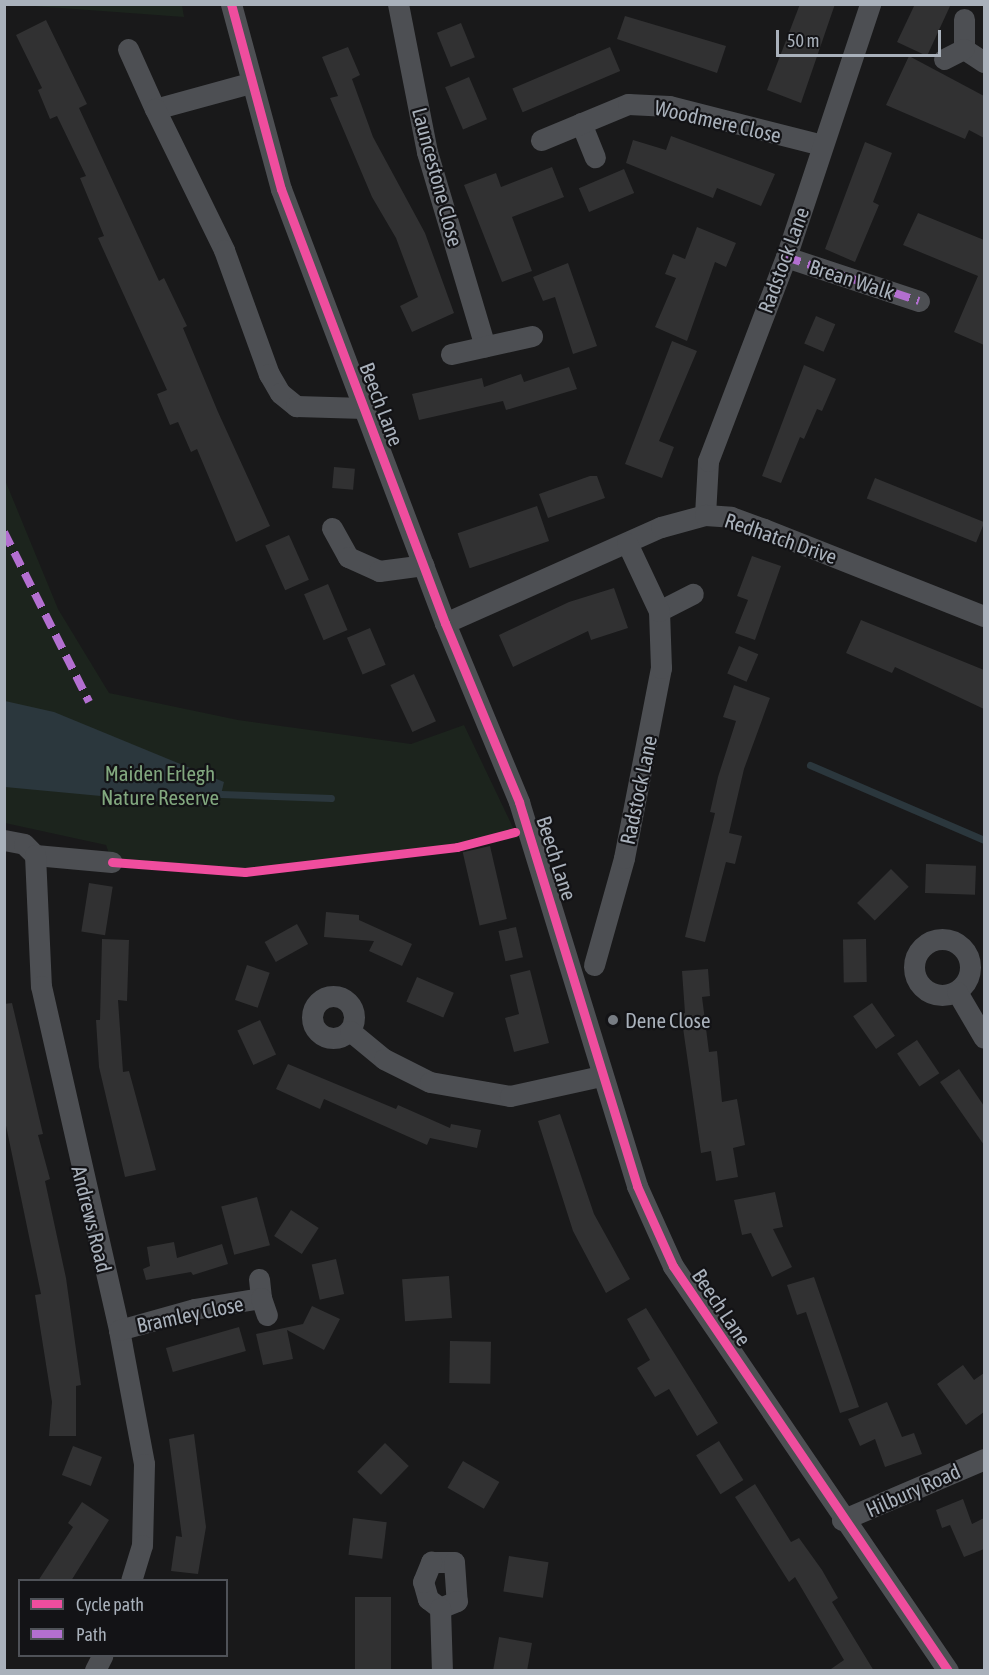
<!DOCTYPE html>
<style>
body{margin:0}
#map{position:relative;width:989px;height:1675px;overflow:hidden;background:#19191a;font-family:"Asap Condensed",sans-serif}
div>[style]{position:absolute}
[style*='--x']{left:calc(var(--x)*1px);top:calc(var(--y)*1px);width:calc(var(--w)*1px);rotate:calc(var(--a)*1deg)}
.green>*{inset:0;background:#1c241d}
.water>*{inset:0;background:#2b373d}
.stream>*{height:7px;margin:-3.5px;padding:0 3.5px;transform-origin:3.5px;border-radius:3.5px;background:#2b373d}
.building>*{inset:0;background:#313132;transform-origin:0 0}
.minor>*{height:21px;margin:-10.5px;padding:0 10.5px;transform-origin:10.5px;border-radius:10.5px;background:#4d4f53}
.minor>.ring{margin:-10.5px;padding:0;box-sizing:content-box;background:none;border:21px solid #4d4f53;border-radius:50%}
.quiet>*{height:8px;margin-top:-4px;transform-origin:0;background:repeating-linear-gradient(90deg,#b36fd0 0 15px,transparent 0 23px)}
.cycleway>*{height:9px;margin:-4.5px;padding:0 4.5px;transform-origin:4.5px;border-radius:4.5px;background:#ef4d9e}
.dots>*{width:16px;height:16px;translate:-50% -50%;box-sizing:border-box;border:3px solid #131316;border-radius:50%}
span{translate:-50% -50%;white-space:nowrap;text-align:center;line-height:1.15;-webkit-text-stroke:4.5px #131316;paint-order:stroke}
.street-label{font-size:21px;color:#a9b1bb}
.park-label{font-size:21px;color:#82a87f}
.poi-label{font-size:21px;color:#a9b1bb}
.left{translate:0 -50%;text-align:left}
.frame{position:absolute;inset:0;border:6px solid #a9b1bb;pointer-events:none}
.legend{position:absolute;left:18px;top:1579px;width:210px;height:78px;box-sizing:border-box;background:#131316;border:2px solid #4f5258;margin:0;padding:8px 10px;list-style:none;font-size:18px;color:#a9b1bb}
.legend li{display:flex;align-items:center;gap:12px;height:30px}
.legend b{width:30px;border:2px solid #4f5258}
.scale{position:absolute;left:776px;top:30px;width:165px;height:27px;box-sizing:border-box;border:3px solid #a9b1bb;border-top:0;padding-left:8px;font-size:18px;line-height:21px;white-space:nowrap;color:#a9b1bb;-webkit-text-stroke:4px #131316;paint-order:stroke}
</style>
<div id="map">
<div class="green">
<i style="clip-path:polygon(20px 5px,182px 5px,184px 17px)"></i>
<i style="clip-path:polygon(5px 480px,58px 609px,109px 693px,238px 720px,411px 744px,464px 725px,518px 838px,245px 872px,112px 862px,106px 845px,5px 823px)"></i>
</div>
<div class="water">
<i style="clip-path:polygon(5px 701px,54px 712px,224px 782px,218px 807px,5px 787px)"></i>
</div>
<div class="stream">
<i style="--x:810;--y:765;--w:189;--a:23.3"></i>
<i style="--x:221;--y:794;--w:110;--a:2.1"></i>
</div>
<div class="building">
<i style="clip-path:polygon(800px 4px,835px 4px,801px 103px,767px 90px)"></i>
<i style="clip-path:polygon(915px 4px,951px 4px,927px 56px,897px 42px)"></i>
<i style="clip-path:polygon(625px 16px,726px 46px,717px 73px,617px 39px)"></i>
<i style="clip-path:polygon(46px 20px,87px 104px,79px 108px,159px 281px,164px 278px,187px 326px,183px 328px,218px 412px,270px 526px,236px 542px,197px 449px,191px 452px,178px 422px,170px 425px,157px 394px,167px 390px,98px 238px,104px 236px,80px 178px,86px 176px,57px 116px,50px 119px,38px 90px,42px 88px,16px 35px)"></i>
<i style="left:461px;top:23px;width:37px;height:26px;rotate:68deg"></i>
<i style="clip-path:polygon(348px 47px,360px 75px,352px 79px,373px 137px,425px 233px,454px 313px,412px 332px,400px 306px,418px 297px,396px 238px,372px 197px,330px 98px,338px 96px,322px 57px)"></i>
<i style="left:610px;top:47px;width:26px;height:106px;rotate:67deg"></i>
<i style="clip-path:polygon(909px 56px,984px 96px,984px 138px,969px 130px,965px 139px,886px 105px)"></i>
<i style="left:469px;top:77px;width:46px;height:26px;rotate:67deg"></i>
<i style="clip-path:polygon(671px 136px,775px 174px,761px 206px,717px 188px,713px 198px,626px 163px,633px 140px,666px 150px)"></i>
<i style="clip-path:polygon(865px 142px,892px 153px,873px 202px,879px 205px,855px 262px,825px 249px)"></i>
<i style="clip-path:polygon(552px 167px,564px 197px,512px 217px,532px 271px,502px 282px,464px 185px,496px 173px,501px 187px)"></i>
<i style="left:624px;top:169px;width:26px;height:49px;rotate:67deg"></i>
<i style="clip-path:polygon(918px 213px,984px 240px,984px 345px,954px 332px,978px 276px,903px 245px)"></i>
<i style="clip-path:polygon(697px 227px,736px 243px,726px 267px,715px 262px,687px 341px,655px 327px,676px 278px,665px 274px,673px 254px,685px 259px)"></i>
<i style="clip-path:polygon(568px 263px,597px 346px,573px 354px,555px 297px,543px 301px,533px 277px)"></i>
<i style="left:816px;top:316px;width:21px;height:30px;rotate:23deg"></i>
<i style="clip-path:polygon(672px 341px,697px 351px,659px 441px,674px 447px,662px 478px,625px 464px)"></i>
<i style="clip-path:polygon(804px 365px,836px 379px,822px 411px,817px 409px,804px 439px,800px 437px,781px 483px,762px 476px)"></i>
<i style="clip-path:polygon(569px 367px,577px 389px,506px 410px,503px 401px,419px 420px,412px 394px,482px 378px,484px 387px,521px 374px,524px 382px)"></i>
<i style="left:334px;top:467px;width:21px;height:21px;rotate:5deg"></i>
<i style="clip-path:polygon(590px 476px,597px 476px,605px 498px,548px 518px,539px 494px)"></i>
<i style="left:875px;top:478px;width:118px;height:22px;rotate:22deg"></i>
<i style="left:537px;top:506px;width:37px;height:84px;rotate:71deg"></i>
<i style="left:289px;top:535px;width:49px;height:26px;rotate:66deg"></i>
<i style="clip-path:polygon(752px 556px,781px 566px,755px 640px,735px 633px,748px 600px,737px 596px)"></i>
<i style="left:328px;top:584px;width:50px;height:26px;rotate:67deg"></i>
<i style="clip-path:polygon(614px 588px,628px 628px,591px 640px,588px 631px,513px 667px,499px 635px,569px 602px)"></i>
<i style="clip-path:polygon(861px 620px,984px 670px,984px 709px,895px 667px,892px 673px,846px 653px)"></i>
<i style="left:370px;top:628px;width:40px;height:25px;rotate:67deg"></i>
<i style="left:739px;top:646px;width:21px;height:30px;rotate:23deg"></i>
<i style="left:414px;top:674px;width:52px;height:26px;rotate:65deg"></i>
<i style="clip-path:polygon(734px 685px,770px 698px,744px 769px,729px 833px,742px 836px,735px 864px,726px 862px,705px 942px,685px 937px,715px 813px,710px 812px,718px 777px,736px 721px,723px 717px)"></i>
<i style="left:490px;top:846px;width:75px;height:28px;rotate:77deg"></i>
<i style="left:926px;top:864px;width:50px;height:29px;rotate:2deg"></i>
<i style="left:891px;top:869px;width:25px;height:48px;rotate:45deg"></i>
<i style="left:89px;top:883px;width:24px;height:49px;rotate:9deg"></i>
<i style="clip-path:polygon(326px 912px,359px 915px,359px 920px,412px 944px,402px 966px,369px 951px,374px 941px,324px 937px)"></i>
<i style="left:297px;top:924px;width:23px;height:37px;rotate:61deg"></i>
<i style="left:516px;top:927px;width:31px;height:18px;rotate:77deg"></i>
<i style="clip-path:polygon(102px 939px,129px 940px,127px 1001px,118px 1000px,123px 1072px,129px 1071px,156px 1170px,125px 1177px,99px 1067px,96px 1020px,100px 1020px)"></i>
<i style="left:866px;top:939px;width:43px;height:23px;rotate:89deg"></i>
<i style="left:247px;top:965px;width:24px;height:37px;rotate:19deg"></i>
<i style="clip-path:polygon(708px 969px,710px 996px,702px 997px,709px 1052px,717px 1051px,722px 1102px,737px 1099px,745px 1145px,733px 1148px,738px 1177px,716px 1181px,711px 1151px,701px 1153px,681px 1014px,685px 1013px,682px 971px)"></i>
<i style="clip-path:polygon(530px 970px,549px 1043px,514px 1052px,505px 1018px,519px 1014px,510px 975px)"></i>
<i style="left:417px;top:977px;width:40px;height:27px;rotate:23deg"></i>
<i style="clip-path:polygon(12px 1003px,43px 1134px,38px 1135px,50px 1179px,45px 1181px,66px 1278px,81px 1385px,76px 1386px,76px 1436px,49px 1436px,52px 1402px,35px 1295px,41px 1294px,4px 1116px,4px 1004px)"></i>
<i style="left:872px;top:1003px;width:40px;height:23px;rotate:55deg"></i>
<i style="left:260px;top:1020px;width:38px;height:25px;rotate:65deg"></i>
<i style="left:917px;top:1040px;width:40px;height:24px;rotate:56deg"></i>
<i style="clip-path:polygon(288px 1064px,396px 1109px,398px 1105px,450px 1128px,451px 1124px,481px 1130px,477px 1148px,430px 1138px,427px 1145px,324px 1099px,320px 1109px,276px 1089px)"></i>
<i style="clip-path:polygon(959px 1069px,984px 1106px,984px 1145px,940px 1082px)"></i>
<i style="clip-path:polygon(560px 1114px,594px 1214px,630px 1279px,606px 1293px,573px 1231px,538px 1121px)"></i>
<i style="clip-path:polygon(775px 1192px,783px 1227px,773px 1229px,792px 1267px,772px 1277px,751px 1233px,742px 1235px,734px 1200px)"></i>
<i style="left:257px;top:1197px;width:50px;height:37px;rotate:75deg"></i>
<i style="left:291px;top:1210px;width:33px;height:31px;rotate:33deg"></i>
<i style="clip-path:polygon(174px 1242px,177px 1258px,222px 1244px,228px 1264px,193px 1275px,191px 1272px,146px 1280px,143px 1269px,150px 1266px,147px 1247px)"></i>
<i style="left:336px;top:1259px;width:36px;height:25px;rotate:77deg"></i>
<i style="left:449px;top:1276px;width:42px;height:47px;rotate:86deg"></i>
<i style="clip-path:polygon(814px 1277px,859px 1407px,840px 1413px,806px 1312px,797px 1315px,787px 1285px)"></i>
<i style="clip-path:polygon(312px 1306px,340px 1319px,324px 1350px,287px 1330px,293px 1359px,263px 1365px,256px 1334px,303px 1324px)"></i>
<i style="clip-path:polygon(646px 1308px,718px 1423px,697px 1436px,669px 1389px,655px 1397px,637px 1368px,650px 1360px,627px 1319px)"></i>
<i style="left:239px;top:1327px;width:25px;height:76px;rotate:74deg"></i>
<i style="left:450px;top:1341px;width:41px;height:42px;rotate:1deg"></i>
<i style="clip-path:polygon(963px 1365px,974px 1380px,984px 1373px,984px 1412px,966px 1425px,937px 1384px)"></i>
<i style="clip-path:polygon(887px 1402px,902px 1437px,914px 1433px,922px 1454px,885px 1467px,875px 1439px,860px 1446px,848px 1419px)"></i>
<i style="clip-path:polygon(194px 1434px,206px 1527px,198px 1574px,171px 1571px,176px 1536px,182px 1537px,169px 1439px)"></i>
<i style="left:719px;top:1441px;width:46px;height:27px;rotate:58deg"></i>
<i style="left:385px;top:1443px;width:33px;height:40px;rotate:44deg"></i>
<i style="left:73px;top:1446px;width:31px;height:31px;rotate:21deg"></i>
<i style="left:463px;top:1461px;width:42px;height:31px;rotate:30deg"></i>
<i style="clip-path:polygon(755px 1484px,791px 1542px,799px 1538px,822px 1570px,838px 1598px,832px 1602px,874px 1671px,828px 1671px,844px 1660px,795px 1577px,789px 1582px,735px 1497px)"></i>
<i style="clip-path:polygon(963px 1499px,972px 1524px,984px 1518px,984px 1549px,964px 1557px,950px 1525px,942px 1528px,936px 1510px)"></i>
<i style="clip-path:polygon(82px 1502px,109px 1520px,71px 1581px,38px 1581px,73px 1527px,68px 1523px)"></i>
<i style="left:353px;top:1518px;width:34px;height:37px;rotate:7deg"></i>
<i style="left:509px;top:1556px;width:40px;height:36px;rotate:9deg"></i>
<i style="left:355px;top:1597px;width:36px;height:74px"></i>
<i style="clip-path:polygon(499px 1637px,532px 1643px,527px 1671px,493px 1671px)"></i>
</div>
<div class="minor">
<i style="--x:231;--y:4;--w:192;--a:74.9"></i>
<i style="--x:281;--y:189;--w:464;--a:69.3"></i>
<i style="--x:445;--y:623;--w:194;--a:67.5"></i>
<i style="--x:519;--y:802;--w:402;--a:72.9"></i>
<i style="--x:637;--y:1186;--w:88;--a:65.8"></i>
<i style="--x:673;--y:1266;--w:489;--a:55.8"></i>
<i style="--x:398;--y:4;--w:151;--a:78.9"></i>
<i style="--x:427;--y:152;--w:203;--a:73.4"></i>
<i style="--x:964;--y:19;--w:30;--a:90"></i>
<i style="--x:964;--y:49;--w:24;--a:33"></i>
<i style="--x:128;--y:49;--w:66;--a:65.8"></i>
<i style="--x:944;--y:59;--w:22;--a:-27"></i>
<i style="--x:250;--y:83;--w:98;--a:164.7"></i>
<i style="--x:155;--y:109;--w:157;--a:63.9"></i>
<i style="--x:224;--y:250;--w:132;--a:70.1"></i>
<i style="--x:269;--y:374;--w:22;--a:60"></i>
<i style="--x:280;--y:393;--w:21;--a:39"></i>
<i style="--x:296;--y:406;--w:68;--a:1.7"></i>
<i style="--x:581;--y:123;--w:37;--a:68"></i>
<i style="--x:541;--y:140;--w:94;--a:-22.5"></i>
<i style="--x:628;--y:104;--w:41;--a:2.8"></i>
<i style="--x:669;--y:106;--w:158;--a:14.3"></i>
<i style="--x:786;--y:257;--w:140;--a:18.3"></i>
<i style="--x:451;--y:354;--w:83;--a:-12.5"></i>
<i style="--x:705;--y:515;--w:54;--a:-86.8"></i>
<i style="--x:708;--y:461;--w:218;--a:-69.1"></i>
<i style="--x:786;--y:257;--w:267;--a:-71.6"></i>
<i style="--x:332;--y:528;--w:33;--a:61"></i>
<i style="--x:348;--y:557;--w:34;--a:24"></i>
<i style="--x:379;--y:571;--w:45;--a:-7.6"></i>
<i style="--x:659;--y:611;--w:38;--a:-27"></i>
<i style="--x:445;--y:623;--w:236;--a:-24"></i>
<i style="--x:661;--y:527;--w:46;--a:-15.3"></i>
<i style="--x:705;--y:515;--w:26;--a:4"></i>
<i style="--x:731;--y:517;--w:35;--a:20"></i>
<i style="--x:764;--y:529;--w:237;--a:21.6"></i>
<i style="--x:4;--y:840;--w:20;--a:11"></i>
<i style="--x:24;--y:844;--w:16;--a:45"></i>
<i style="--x:35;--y:855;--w:77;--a:5.2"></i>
<i style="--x:35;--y:855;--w:131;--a:87.4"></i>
<i style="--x:41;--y:986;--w:353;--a:77.2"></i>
<i style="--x:119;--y:1330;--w:136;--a:79.4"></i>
<i style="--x:144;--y:1464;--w:81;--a:91.4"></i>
<i style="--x:142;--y:1545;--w:37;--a:107"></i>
<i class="ring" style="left:914px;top:939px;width:35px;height:35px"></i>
<i style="--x:594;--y:965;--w:111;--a:-74.3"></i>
<i style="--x:624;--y:858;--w:194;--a:-79"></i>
<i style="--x:661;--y:668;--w:57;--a:-92"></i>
<i style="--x:659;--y:611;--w:75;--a:-115.2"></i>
<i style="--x:957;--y:992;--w:53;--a:59.6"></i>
<i class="ring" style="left:312px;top:996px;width:21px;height:21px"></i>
<i style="--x:350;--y:1031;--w:44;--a:39.5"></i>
<i style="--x:384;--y:1059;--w:51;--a:26.6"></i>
<i style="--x:430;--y:1082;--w:81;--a:9.9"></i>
<i style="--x:510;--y:1096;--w:93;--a:-12.4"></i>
<i style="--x:259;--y:1279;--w:19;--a:84"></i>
<i style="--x:119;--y:1330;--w:78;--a:-15.6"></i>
<i style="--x:194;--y:1309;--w:68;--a:-9.3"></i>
<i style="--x:261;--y:1298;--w:18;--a:71"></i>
<i style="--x:842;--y:1520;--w:155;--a:-23.2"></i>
<i style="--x:431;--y:1562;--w:23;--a:0"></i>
<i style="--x:454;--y:1562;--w:39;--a:86"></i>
<i style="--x:457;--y:1601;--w:18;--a:158"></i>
<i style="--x:440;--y:1608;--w:15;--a:-143"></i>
<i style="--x:428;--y:1599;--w:18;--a:-106"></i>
<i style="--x:423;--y:1582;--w:22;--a:-68"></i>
<i style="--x:440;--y:1608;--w:62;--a:88.2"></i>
<i style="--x:95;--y:1670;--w:16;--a:-63"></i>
</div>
<div class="quiet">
<i style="--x:786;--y:257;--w:140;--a:18.3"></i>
<i style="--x:4;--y:532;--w:190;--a:63.4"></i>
</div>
<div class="cycleway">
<i style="--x:231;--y:4;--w:192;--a:74.9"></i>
<i style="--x:281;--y:189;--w:464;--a:69.3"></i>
<i style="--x:445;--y:623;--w:194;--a:67.5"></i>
<i style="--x:519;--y:802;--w:402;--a:72.9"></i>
<i style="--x:637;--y:1186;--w:88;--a:65.8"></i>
<i style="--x:673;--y:1266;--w:489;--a:55.8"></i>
<i style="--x:112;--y:862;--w:133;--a:4.3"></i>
<i style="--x:245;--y:872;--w:213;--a:-6.7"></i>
<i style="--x:457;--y:847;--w:60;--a:-14.5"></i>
</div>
<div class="dots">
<i style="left:613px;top:1020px;background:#777c83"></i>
</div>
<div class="street-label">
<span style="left:718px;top:121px;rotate:13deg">Woodmere Close</span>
<span style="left:438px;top:177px;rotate:75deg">Launcestone Close</span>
<span style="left:783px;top:260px;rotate:-70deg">Radstock Lane</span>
<span style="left:852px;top:279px;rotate:18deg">Brean Walk</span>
<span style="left:382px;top:404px;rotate:69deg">Beech Lane</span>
<span style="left:781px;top:538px;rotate:19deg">Redhatch Drive</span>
<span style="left:638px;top:790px;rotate:-78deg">Radstock Lane</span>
<span style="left:557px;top:858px;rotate:72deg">Beech Lane</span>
<span style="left:92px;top:1219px;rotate:76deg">Andrews Road</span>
<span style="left:722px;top:1307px;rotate:56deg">Beech Lane</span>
<span style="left:190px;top:1314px;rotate:-12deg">Bramley Close</span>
<span style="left:913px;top:1490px;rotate:-24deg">Hilbury Road</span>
</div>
<div class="park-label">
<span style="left:160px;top:785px">Maiden Erlegh<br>Nature Reserve</span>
</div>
<div class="poi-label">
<span class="left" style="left:625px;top:1020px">Dene Close</span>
</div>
<div class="frame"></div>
<ul class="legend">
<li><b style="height:8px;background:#ef4d9e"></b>Cycle path</li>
<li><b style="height:8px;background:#b36fd0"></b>Path</li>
</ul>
<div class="scale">50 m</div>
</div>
